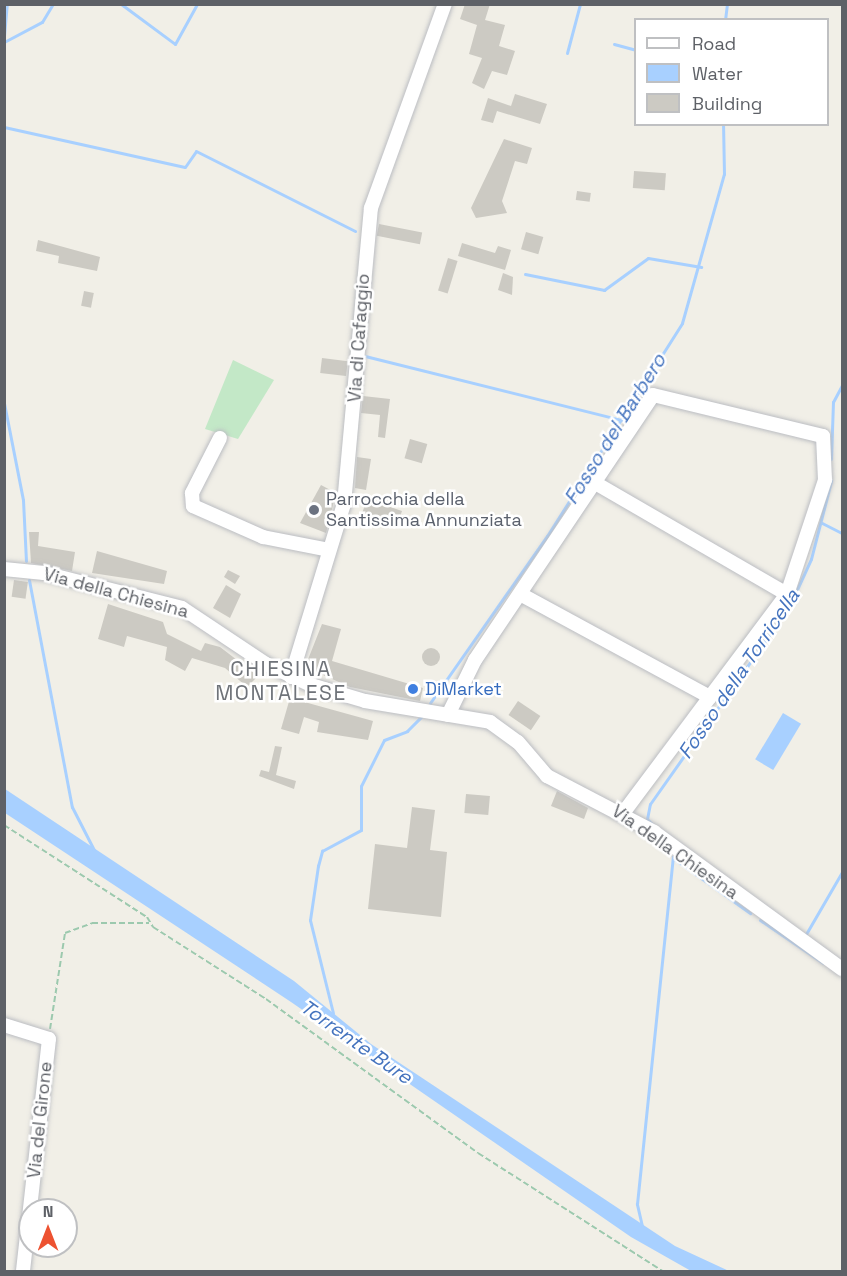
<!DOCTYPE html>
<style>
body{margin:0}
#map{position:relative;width:847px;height:1276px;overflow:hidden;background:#f1efe7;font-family:"Space Grotesk",sans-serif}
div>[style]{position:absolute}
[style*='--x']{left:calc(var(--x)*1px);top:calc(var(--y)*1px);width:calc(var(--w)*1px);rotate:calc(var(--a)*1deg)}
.green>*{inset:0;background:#c3e8c7}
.water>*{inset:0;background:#a8d0ff;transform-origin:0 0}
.stream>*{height:3px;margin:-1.5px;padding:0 1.5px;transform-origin:1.5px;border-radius:1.5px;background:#a8d0ff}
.building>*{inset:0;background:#cccac3;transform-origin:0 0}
.round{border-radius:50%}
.path>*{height:2px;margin-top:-1px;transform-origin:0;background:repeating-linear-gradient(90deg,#9cc9ae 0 6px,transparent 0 9px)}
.roads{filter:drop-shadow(0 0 2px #bbbdc2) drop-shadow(0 0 2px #bbbdc2)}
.minor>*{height:14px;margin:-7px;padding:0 7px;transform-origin:7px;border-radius:7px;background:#fff}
.dots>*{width:16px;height:16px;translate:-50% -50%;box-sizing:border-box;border:3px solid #fff;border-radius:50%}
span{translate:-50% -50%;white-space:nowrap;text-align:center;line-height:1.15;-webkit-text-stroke:5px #fff;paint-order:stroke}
.street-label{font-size:18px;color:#5e6167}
.worship-label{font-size:18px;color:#5b616d}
.left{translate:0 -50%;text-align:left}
.shop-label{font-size:18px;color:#366cbe}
.water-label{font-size:20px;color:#4473be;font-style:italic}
.quarter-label{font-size:21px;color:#6f7379;letter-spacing:1.5px}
.frame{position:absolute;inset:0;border:6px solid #5e6167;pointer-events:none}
.legend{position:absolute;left:634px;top:18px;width:195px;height:108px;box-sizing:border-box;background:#fff;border:2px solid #bfc0c2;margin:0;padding:8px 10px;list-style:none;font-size:18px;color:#5e6167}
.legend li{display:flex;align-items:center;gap:12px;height:30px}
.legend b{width:30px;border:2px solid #bfc0c2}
.north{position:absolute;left:18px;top:1198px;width:60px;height:60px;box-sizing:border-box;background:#fff;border:2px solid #bfc0c2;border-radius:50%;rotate:0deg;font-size:16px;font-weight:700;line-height:24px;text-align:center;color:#5e6167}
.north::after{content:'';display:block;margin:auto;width:21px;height:27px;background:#ed5231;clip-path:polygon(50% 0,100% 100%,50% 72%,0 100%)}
</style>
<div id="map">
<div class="green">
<i style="clip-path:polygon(233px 360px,274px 380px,238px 439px,205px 429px)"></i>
</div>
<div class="water">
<i style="left:783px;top:713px;width:21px;height:54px;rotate:31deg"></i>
<i style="clip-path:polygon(5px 789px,294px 981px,371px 1044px,675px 1246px,729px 1271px,691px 1271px,631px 1237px,291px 1002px,5px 813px)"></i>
</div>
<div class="stream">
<i style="--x:121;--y:4;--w:67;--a:36.5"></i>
<i style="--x:175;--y:44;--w:46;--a:-61.2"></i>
<i style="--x:725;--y:20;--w:16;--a:-83"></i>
<i style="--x:4;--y:36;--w:32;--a:-85"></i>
<i style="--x:4;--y:42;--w:43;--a:-27.8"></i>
<i style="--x:42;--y:22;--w:21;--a:-59"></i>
<i style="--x:614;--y:44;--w:23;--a:15"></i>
<i style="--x:567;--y:53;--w:51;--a:-75.1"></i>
<i style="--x:4;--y:127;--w:185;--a:12.5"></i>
<i style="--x:185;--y:167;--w:19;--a:-55"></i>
<i style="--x:196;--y:151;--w:178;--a:26.7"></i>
<i style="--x:525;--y:274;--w:81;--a:11.4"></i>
<i style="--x:604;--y:290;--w:54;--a:-36"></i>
<i style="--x:648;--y:258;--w:54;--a:9.6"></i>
<i style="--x:365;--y:356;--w:265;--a:14"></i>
<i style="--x:4;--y:403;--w:99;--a:78.9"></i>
<i style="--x:23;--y:500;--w:61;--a:87.2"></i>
<i style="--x:831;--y:459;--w:57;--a:-88"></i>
<i style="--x:833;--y:402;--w:19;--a:-62"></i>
<i style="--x:822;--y:523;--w:22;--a:27"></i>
<i style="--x:29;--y:580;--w:231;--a:79.3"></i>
<i style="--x:72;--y:807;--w:48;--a:62.9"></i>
<i style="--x:430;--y:703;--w:204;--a:-55"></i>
<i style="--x:547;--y:536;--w:252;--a:-57.6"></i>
<i style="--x:682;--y:323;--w:155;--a:-74.3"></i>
<i style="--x:724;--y:174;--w:50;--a:-91.1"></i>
<i style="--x:653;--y:825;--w:8;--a:-135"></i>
<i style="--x:647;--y:819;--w:15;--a:-79"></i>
<i style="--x:650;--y:804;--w:241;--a:-54.8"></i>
<i style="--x:789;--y:607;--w:53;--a:-65.4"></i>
<i style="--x:811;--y:559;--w:81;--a:-75.6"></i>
<i style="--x:673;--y:858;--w:95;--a:35.5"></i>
<i style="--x:760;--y:920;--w:76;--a:34.3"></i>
<i style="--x:806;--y:934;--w:72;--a:-59.9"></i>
<i style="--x:333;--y:1013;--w:96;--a:-103.9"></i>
<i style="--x:310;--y:920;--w:55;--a:-81.6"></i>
<i style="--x:318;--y:866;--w:16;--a:-75"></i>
<i style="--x:322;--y:851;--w:44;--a:-28.3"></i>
<i style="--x:361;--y:830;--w:44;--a:-90"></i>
<i style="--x:361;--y:786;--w:51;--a:-63.4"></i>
<i style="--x:384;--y:740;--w:25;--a:-21"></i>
<i style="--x:407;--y:731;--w:21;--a:-45"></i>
<i style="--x:642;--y:1226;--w:23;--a:-103"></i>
<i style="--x:637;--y:1204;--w:349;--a:-84.1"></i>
</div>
<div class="building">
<i style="clip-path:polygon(465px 4px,490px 4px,485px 20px,505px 25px,499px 46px,515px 51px,507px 75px,492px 71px,484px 89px,472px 83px,482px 58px,469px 54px,477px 25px,460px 19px)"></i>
<i style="clip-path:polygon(515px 94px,547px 104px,540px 124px,497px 111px,493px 123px,481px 120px,488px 98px,511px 106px)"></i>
<i style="clip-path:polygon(504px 139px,532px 148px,527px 164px,515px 161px,502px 201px,507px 213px,476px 218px,471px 208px)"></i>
<i style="left:634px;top:171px;width:32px;height:17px;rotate:4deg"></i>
<i style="left:577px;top:191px;width:14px;height:9px;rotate:8deg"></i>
<i style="left:379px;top:224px;width:44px;height:12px;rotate:11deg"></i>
<i style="left:526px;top:232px;width:18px;height:18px;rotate:16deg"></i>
<i style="clip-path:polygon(38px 240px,100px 257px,97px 271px,58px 263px,59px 256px,36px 251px)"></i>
<i style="clip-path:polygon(462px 243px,495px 253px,498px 246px,511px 250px,505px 270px,458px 256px)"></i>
<i style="left:448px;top:258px;width:10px;height:34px;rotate:17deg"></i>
<i style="clip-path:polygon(503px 273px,513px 277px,512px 295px,498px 290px)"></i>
<i style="left:84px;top:291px;width:10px;height:15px;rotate:11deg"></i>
<i style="left:322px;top:358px;width:26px;height:15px;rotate:7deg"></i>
<i style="clip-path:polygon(363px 396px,390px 399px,385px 438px,378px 437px,380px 415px,361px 413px)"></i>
<i style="left:410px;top:439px;width:18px;height:20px;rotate:16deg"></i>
<i style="clip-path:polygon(357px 457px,371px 459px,366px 490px,355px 488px)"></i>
<i style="clip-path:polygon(321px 485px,336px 493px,326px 533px,300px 523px)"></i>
<i style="left:367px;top:499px;width:37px;height:17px;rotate:19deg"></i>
<i style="clip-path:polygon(29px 532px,39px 532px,38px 546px,75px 552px,72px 571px,31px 563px)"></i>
<i style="clip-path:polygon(97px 551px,167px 571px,164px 584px,92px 573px)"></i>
<i style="clip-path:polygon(228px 570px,240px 576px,235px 584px,224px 577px)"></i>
<i style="left:14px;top:580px;width:14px;height:17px;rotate:8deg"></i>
<i style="clip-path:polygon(226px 585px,241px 594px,230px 618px,213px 608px)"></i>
<i style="clip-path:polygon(108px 604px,163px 622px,167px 634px,201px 651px,205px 643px,220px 647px,258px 676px,247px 687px,225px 668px,192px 658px,185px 671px,165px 660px,167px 647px,127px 636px,124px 647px,98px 639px)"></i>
<i style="clip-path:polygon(322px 624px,341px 629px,332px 661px,423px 688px,420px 701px,350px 687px,305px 667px)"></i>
<i class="round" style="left:422px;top:648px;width:18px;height:18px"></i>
<i style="clip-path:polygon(290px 698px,373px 721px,368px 740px,317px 732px,319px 722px,304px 717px,299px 734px,281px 729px)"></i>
<i style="left:518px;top:701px;width:27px;height:17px;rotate:34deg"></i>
<i style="clip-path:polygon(275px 746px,282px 747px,276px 775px,296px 781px,294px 789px,259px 776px,261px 770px,269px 772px)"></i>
<i style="clip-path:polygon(557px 791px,588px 808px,584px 819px,551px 806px)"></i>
<i style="left:466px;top:794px;width:24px;height:19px;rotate:5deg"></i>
<i style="clip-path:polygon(412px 807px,435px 810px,430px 850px,447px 852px,441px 917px,368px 909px,375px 844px,407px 848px)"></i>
</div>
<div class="path">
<i style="--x:4;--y:825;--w:170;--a:32.8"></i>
<i style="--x:147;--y:917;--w:12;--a:59"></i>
<i style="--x:153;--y:927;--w:134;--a:32.5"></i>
<i style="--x:266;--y:999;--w:262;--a:36"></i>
<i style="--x:478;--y:1153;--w:221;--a:32.6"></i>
<i style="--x:50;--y:1029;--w:97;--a:-81.1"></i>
<i style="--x:65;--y:933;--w:29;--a:-20"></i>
<i style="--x:92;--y:923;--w:57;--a:0"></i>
</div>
<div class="roads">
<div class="minor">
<i style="--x:220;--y:438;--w:62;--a:117"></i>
<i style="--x:192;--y:493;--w:13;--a:86"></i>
<i style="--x:193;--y:506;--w:77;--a:23.9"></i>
<i style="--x:263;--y:537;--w:67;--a:11.1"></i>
<i style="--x:597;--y:484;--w:220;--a:30.1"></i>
<i style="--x:4;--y:569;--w:40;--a:5.7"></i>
<i style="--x:44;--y:573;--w:142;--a:14.2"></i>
<i style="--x:182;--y:608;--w:101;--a:33.7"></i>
<i style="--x:266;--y:664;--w:50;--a:25"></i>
<i style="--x:311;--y:685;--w:56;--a:16.5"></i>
<i style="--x:365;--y:701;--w:127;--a:9.5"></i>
<i style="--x:490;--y:722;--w:34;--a:36"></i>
<i style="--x:518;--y:742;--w:45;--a:49.5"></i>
<i style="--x:547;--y:776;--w:121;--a:27.6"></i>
<i style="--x:654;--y:832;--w:233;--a:36.1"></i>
<i style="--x:522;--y:595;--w:214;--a:28.5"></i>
<i style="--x:291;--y:677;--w:181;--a:-73"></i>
<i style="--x:344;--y:504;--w:297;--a:-84.8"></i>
<i style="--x:371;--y:208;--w:217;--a:-70.1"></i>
<i style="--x:448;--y:715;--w:61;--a:-63.9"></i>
<i style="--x:475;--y:660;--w:319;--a:-56.1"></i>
<i style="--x:653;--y:395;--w:175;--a:13.6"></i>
<i style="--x:823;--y:436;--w:44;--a:87.4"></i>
<i style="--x:825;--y:480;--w:120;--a:108.4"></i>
<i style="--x:787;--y:594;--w:274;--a:126.8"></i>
<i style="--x:4;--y:1025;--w:47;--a:17.3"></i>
<i style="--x:49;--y:1039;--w:234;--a:96.4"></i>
</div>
</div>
<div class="dots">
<i style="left:314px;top:510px;background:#6b7280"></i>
<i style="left:413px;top:689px;background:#3f7fe0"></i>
</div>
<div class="street-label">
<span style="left:359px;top:338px;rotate:-86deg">Via di Cafaggio</span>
<span style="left:116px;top:593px;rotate:15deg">Via della Chiesina</span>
<span style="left:675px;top:852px;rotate:35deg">Via della Chiesina</span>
<span style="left:40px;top:1120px;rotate:-84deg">Via del Girone</span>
</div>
<div class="worship-label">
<span class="left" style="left:326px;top:510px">Parrocchia della<br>Santissima Annunziata</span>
</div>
<div class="shop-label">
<span class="left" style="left:425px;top:689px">DiMarket</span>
</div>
<div class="water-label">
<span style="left:615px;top:429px;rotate:-58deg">Fosso del Barbero</span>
<span style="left:739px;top:674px;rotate:-56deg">Fosso della Torricella</span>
<span style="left:356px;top:1042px;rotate:35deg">Torrente Bure</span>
</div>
<div class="quarter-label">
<span style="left:281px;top:681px">CHIESINA<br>MONTALESE</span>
</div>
<div class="frame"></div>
<ul class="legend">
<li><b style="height:8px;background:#fff"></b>Road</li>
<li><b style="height:16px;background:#a8d0ff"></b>Water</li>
<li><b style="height:16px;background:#cccac3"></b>Building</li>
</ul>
<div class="north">N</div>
</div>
